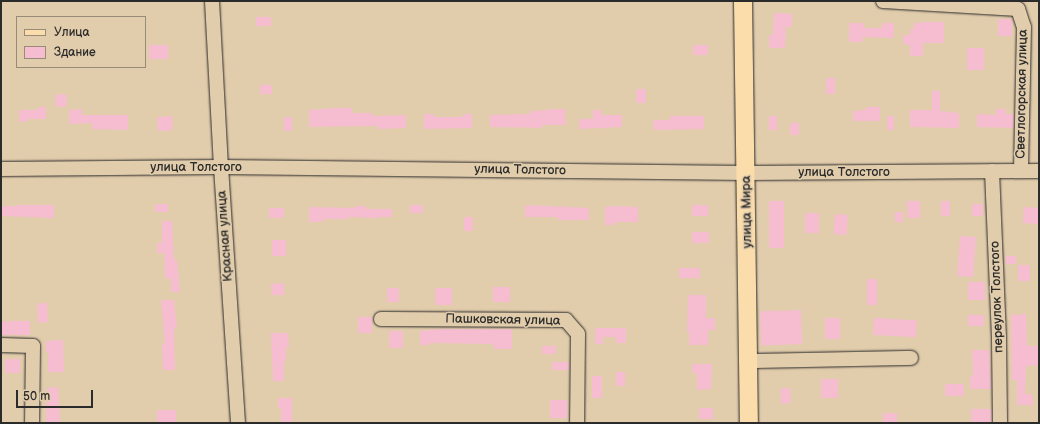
<!DOCTYPE html>
<meta charset="utf-8">
<style>
body{margin:0}
#map{position:relative;width:1040px;height:424px;overflow:hidden;background:#e1ccab;font-family:"Balsamiq Sans",sans-serif}
div>[style]{position:absolute}
[style*='--x']{left:calc(var(--x)*1px);top:calc(var(--y)*1px);width:calc(var(--w)*1px);rotate:calc(var(--a)*1deg)}
.building>*{inset:0;background:#f6bdd1;transform-origin:0 0}
.roads{filter:drop-shadow(0 0 1px #2b2b2b) drop-shadow(0 0 1px #2b2b2b)}
.minor>*{height:14px;margin:-7px;padding:0 7px;transform-origin:7px;border-radius:7px;background:#e1ccab}
.major>*{height:18px;margin:-9px;padding:0 9px;transform-origin:9px;border-radius:9px;background:#fbddab}
span{translate:-50% -50%;white-space:nowrap;text-align:center;line-height:1.15;-webkit-text-stroke:3px #e1ccab;paint-order:stroke}
.street-label{font-size:13px;color:#2b2b2b}
.frame{position:absolute;inset:0;border:2px solid #2b2b2b;pointer-events:none}
.legend{position:absolute;left:16px;top:16px;width:130px;height:52px;box-sizing:border-box;background:#e1ccab;border:1px solid #988c78;margin:0;padding:5px 7px;list-style:none;font-size:12px;color:#2b2b2b}
.legend li{display:flex;align-items:center;gap:8px;height:20px}
.legend b{width:20px;border:1px solid #988c78}
.scale{position:absolute;left:16px;top:390px;width:77px;height:18px;box-sizing:border-box;border:2px solid #2b2b2b;border-top:0;padding-left:5px;font-size:12px;line-height:14px;white-space:nowrap;color:#2b2b2b;-webkit-text-stroke:3px #e1ccab;paint-order:stroke}
</style>
<div id="map">
<div class="building">
<i style="clip-path:polygon(774px 13px,792px 14px,792px 27px,786px 27px,785px 48px,769px 48px,769px 35px,773px 35px)"></i>
<i style="left:256px;top:17px;width:15px;height:9px"></i>
<i style="left:998px;top:19px;width:14px;height:17px"></i>
<i style="clip-path:polygon(929px 22px,944px 22px,944px 43px,923px 43px,923px 56px,910px 56px,910px 45px,903px 44px,903px 35px,910px 35px,910px 29px,914px 29px,914px 23px)"></i>
<i style="clip-path:polygon(849px 23px,864px 23px,864px 28px,882px 28px,882px 23px,894px 23px,894px 38px,863px 37px,863px 42px,849px 42px)"></i>
<i style="left:149px;top:45px;width:19px;height:14px"></i>
<i style="left:693px;top:45px;width:15px;height:10px"></i>
<i style="left:967px;top:48px;width:17px;height:22px"></i>
<i style="left:826px;top:78px;width:9px;height:16px"></i>
<i style="left:272px;top:85px;width:9px;height:12px;rotate:90deg"></i>
<i style="left:636px;top:89px;width:10px;height:14px"></i>
<i style="clip-path:polygon(932px 91px,940px 91px,940px 111px,959px 113px,959px 128px,910px 127px,910px 110px,932px 110px)"></i>
<i style="left:56px;top:94px;width:11px;height:12px;rotate:5deg"></i>
<i style="clip-path:polygon(38px 107px,46px 107px,46px 119px,28px 119px,28px 121px,19px 122px,19px 110px,37px 110px)"></i>
<i style="clip-path:polygon(866px 107px,880px 107px,880px 121px,853px 121px,853px 111px,866px 110px)"></i>
<i style="clip-path:polygon(335px 108px,352px 108px,352px 113px,372px 113px,372px 116px,406px 115px,406px 128px,378px 129px,378px 126px,309px 127px,309px 110px)"></i>
<i style="clip-path:polygon(82px 109px,82px 115px,128px 115px,128px 130px,92px 129px,92px 123px,69px 124px,69px 110px)"></i>
<i style="clip-path:polygon(549px 109px,565px 109px,566px 125px,542px 125px,542px 128px,490px 127px,490px 115px,530px 114px,530px 111px,549px 110px)"></i>
<i style="clip-path:polygon(996px 109px,1006px 109px,1006px 114px,1014px 114px,1013px 128px,977px 127px,977px 114px,996px 115px)"></i>
<i style="clip-path:polygon(593px 110px,601px 110px,602px 115px,622px 115px,622px 127px,579px 129px,579px 119px,593px 119px)"></i>
<i style="clip-path:polygon(424px 114px,434px 114px,434px 117px,463px 117px,463px 114px,472px 114px,472px 128px,424px 129px)"></i>
<i style="left:172px;top:116px;width:14px;height:15px;rotate:86deg"></i>
<i style="clip-path:polygon(670px 116px,704px 116px,704px 129px,654px 130px,653px 120px,670px 120px)"></i>
<i style="left:769px;top:116px;width:8px;height:14px"></i>
<i style="left:887px;top:116px;width:7px;height:14px"></i>
<i style="left:284px;top:117px;width:8px;height:14px"></i>
<i style="left:790px;top:123px;width:9px;height:12px"></i>
<i style="left:769px;top:201px;width:15px;height:47px"></i>
<i style="left:907px;top:201px;width:13px;height:17px"></i>
<i style="left:941px;top:201px;width:9px;height:15px"></i>
<i style="left:155px;top:204px;width:13px;height:8px"></i>
<i style="left:983px;top:204px;width:12px;height:11px;rotate:90deg"></i>
<i style="clip-path:polygon(17px 205px,54px 205px,54px 218px,1px 216px,1px 206px,17px 206px)"></i>
<i style="left:410px;top:205px;width:13px;height:8px"></i>
<i style="clip-path:polygon(525px 205px,589px 208px,589px 220px,558px 220px,558px 217px,525px 217px)"></i>
<i style="left:692px;top:205px;width:16px;height:11px"></i>
<i style="clip-path:polygon(355px 206px,366px 206px,366px 209px,392px 209px,392px 217px,379px 217px,379px 218px,348px 217px,348px 219px,323px 219px,323px 222px,309px 222px,309px 207px,355px 208px)"></i>
<i style="clip-path:polygon(615px 206px,638px 207px,638px 222px,615px 222px,615px 225px,605px 225px,605px 207px)"></i>
<i style="left:1024px;top:207px;width:15px;height:16px;rotate:4deg"></i>
<i style="left:269px;top:208px;width:15px;height:10px"></i>
<i style="left:895px;top:212px;width:8px;height:10px"></i>
<i style="left:805px;top:213px;width:14px;height:20px"></i>
<i style="left:835px;top:214px;width:13px;height:20px;rotate:4deg"></i>
<i style="left:464px;top:217px;width:9px;height:14px"></i>
<i style="clip-path:polygon(162px 221px,172px 221px,174px 260px,177px 260px,180px 292px,171px 292px,171px 278px,165px 279px,164px 253px,157px 253px,157px 243px,162px 243px)"></i>
<i style="left:692px;top:232px;width:17px;height:11px"></i>
<i style="left:960px;top:236px;width:16px;height:40px;rotate:4deg"></i>
<i style="left:272px;top:240px;width:14px;height:16px"></i>
<i style="left:1006px;top:256px;width:10px;height:8px"></i>
<i style="left:1018px;top:265px;width:12px;height:16px"></i>
<i style="left:679px;top:268px;width:21px;height:10px"></i>
<i style="left:867px;top:279px;width:10px;height:26px"></i>
<i style="left:968px;top:282px;width:17px;height:18px"></i>
<i style="clip-path:polygon(284px 283px,284px 295px,272px 295px,271px 284px)"></i>
<i style="left:493px;top:287px;width:17px;height:15px"></i>
<i style="left:387px;top:288px;width:12px;height:14px"></i>
<i style="left:435px;top:288px;width:17px;height:17px"></i>
<i style="clip-path:polygon(688px 295px,706px 295px,706px 318px,715px 318px,715px 330px,708px 330px,708px 345px,689px 345px,689px 331px,687px 331px)"></i>
<i style="clip-path:polygon(161px 300px,174px 300px,177px 328px,174px 329px,175px 370px,163px 370px,162px 344px,165px 343px)"></i>
<i style="left:47px;top:303px;width:19px;height:10px;rotate:87deg"></i>
<i style="left:801px;top:310px;width:34px;height:41px;rotate:88deg"></i>
<i style="clip-path:polygon(1026px 314px,1027px 346px,1039px 346px,1039px 365px,1026px 366px,1025px 394px,1032px 394px,1033px 405px,1017px 405px,1017px 380px,1012px 380px,1011px 315px)"></i>
<i style="left:968px;top:315px;width:16px;height:11px"></i>
<i style="left:358px;top:317px;width:14px;height:16px"></i>
<i style="left:825px;top:318px;width:15px;height:21px"></i>
<i style="left:874px;top:318px;width:43px;height:17px;rotate:3deg"></i>
<i style="clip-path:polygon(14px 321px,30px 321px,30px 335px,1px 335px,1px 322px)"></i>
<i style="clip-path:polygon(595px 328px,626px 328px,626px 343px,616px 343px,616px 337px,603px 337px,603px 344px,595px 344px)"></i>
<i style="clip-path:polygon(438px 329px,512px 329px,512px 349px,494px 349px,493px 344px,430px 343px,430px 345px,420px 345px,420px 331px)"></i>
<i style="left:389px;top:331px;width:14px;height:17px"></i>
<i style="clip-path:polygon(271px 333px,288px 333px,289px 347px,286px 347px,286px 361px,284px 361px,284px 381px,273px 381px)"></i>
<i style="clip-path:polygon(63px 340px,64px 372px,48px 372px,48px 352px,46px 352px,46px 341px)"></i>
<i style="left:542px;top:346px;width:14px;height:8px"></i>
<i style="clip-path:polygon(972px 350px,989px 350px,991px 389px,970px 389px,970px 376px,973px 376px)"></i>
<i style="left:5px;top:359px;width:15px;height:14px"></i>
<i style="left:552px;top:362px;width:17px;height:8px"></i>
<i style="clip-path:polygon(692px 364px,712px 364px,711px 389px,697px 390px,697px 373px,692px 373px)"></i>
<i style="left:616px;top:372px;width:9px;height:14px"></i>
<i style="left:592px;top:376px;width:10px;height:22px"></i>
<i style="left:821px;top:379px;width:17px;height:19px"></i>
<i style="left:964px;top:384px;width:12px;height:19px;rotate:90deg"></i>
<i style="clip-path:polygon(58px 387px,60px 423px,46px 423px,47px 388px)"></i>
<i style="left:790px;top:388px;width:15px;height:10px;rotate:86deg"></i>
<i style="clip-path:polygon(278px 398px,292px 398px,292px 423px,281px 423px,281px 408px,278px 408px)"></i>
<i style="left:567px;top:400px;width:18px;height:17px;rotate:90deg"></i>
<i style="left:699px;top:408px;width:14px;height:11px"></i>
<i style="left:971px;top:409px;width:20px;height:14px"></i>
<i style="left:176px;top:410px;width:13px;height:19px;rotate:90deg"></i>
<i style="left:883px;top:413px;width:14px;height:10px"></i>
</div>
<div class="roads">
<div class="minor">
<i style="--x:212;--y:1;--w:166;--a:86.9"></i>
<i style="--x:221;--y:167;--w:257;--a:86.2"></i>
<i style="--x:883;--y:1;--w:135;--a:3.4"></i>
<i style="--x:1018;--y:9;--w:19;--a:72"></i>
<i style="--x:1024;--y:27;--w:144;--a:91.2"></i>
<i style="--x:1;--y:169;--w:220;--a:-0.5"></i>
<i style="--x:221;--y:167;--w:525;--a:0.65"></i>
<i style="--x:746;--y:173;--w:293;--a:-0.4"></i>
<i style="--x:992;--y:171;--w:169;--a:87.6"></i>
<i style="--x:999;--y:340;--w:83;--a:89.3"></i>
<i style="--x:381;--y:319;--w:185;--a:0.3"></i>
<i style="--x:566;--y:320;--w:18;--a:49"></i>
<i style="--x:578;--y:334;--w:89;--a:90.6"></i>
<i style="--x:1;--y:345;--w:32;--a:2"></i>
<i style="--x:33;--y:346;--w:77;--a:90.7"></i>
<i style="--x:749;--y:361;--w:162;--a:-1.1"></i>
</div>
<div class="major">
<i style="--x:743;--y:1;--w:422;--a:89.2"></i>
</div>
</div>
<div class="street-label">
<span style="left:1022px;top:94px;rotate:-89deg">Светлогорская улица</span>
<span style="left:196px;top:167px">улица Толстого</span>
<span style="left:520px;top:170px;rotate:1deg">улица Толстого</span>
<span style="left:844px;top:172px">улица Толстого</span>
<span style="left:747px;top:212px;rotate:-91deg">улица Мира</span>
<span style="left:225px;top:236px;rotate:-94deg">Красная улица</span>
<span style="left:997px;top:297px;rotate:-92deg">переулок Толстого</span>
<span style="left:503px;top:320px;rotate:1deg">Пашковская улица</span>
</div>
<div class="frame"></div>
<ul class="legend">
<li><b style="height:5px;background:#fbddab"></b>Улица</li>
<li><b style="height:11px;background:#f6bdd1"></b>Здание</li>
</ul>
<div class="scale">50 m</div>
</div>
